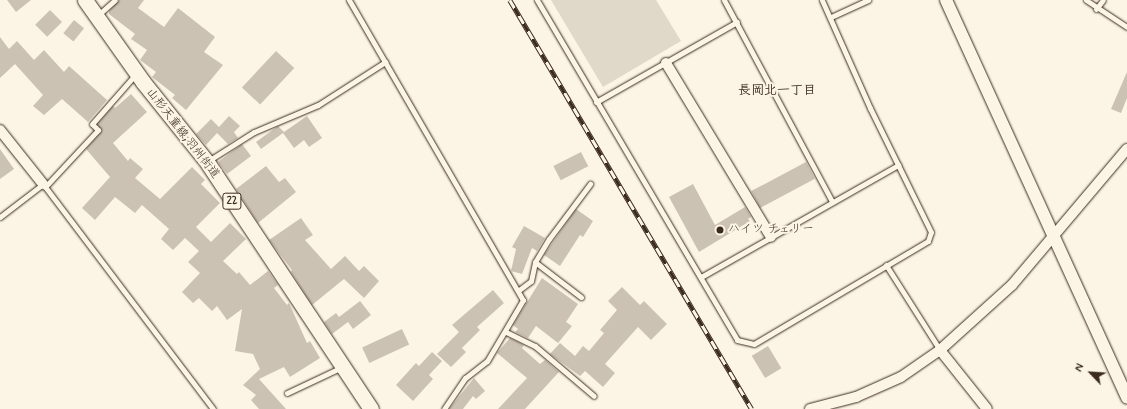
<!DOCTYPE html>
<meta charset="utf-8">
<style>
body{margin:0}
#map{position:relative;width:1127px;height:409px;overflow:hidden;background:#fcf5e5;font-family:Mynerve,"Klee One",sans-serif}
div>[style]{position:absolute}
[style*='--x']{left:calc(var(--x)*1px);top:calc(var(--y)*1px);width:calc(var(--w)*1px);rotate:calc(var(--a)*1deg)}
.green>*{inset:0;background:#e0d8c8}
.building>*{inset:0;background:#ccc2b3;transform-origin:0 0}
.roads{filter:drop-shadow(0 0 1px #3b2a1e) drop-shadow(0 0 1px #3b2a1e)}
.service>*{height:5px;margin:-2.5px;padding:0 2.5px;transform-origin:2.5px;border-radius:2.5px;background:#fcf5e5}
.minor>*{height:10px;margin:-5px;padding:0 5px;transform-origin:5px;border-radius:5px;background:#fcf5e5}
.tertiary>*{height:12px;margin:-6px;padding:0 6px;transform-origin:6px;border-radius:6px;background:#fcf5e5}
.primary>*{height:15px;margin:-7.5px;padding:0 7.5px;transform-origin:7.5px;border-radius:7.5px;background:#fcf5e5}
.rail>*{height:4.5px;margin-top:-2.25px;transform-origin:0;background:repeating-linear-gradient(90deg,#fcf5e5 0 9px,#3b2a1e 0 18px);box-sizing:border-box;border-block:1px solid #3b2a1e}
.dots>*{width:11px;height:11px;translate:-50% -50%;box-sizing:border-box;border:2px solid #fcf5e5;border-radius:50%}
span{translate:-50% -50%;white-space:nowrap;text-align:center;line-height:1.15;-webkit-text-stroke:4px #fcf5e5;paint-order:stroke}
.shield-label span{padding:1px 3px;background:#fcf5e5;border:1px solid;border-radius:3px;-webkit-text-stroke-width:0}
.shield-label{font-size:11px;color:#3b2a1e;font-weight:700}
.street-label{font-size:12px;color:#3b2a1e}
.poi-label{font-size:12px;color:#3b2a1e}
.left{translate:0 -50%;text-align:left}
.neighbourhood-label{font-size:13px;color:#3b2a1e;font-weight:700}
.north{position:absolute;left:1071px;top:353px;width:40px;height:40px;-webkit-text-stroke:3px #fcf5e5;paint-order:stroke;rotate:295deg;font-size:11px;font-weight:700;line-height:16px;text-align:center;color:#3b2a1e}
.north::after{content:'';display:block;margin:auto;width:14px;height:18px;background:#3b2a1e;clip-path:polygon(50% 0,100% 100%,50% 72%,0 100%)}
</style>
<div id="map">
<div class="green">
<i style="clip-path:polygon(551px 0,656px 0,681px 41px,603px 87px)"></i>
</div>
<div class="building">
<i style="clip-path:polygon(7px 0,31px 0,16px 12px)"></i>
<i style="clip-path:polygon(119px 0,144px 0,138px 8px,164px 27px,178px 8px,215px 37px,204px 52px,223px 65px,186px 110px,172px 98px,175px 95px,152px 77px,156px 72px,140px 60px,147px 50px,131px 39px,135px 34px,109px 14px,109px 11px)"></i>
<i style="left:50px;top:10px;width:17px;height:21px;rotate:45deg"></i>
<i style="left:74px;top:20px;width:13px;height:17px;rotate:39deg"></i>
<i style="clip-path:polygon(0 37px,9px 49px,17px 41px,34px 60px,44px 50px,64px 72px,69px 66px,107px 100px,88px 122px,62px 99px,44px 115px,33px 106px,43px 95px,15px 64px,0 78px)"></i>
<i style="left:276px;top:51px;width:25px;height:50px;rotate:43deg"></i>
<i style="clip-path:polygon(1127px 72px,1127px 98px,1121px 113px,1111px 109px)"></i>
<i style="clip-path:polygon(131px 94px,147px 112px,113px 143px,128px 161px,130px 158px,143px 169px,135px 178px,160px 199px,192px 167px,205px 180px,201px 184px,220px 203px,196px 227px,211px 242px,230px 223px,246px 239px,223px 261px,237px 274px,239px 272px,250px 285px,268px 271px,278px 285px,274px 288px,287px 305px,289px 303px,307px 343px,310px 341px,320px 358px,290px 377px,284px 367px,259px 379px,286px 409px,259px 409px,251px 400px,256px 395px,243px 385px,260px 369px,253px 354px,235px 351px,242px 309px,227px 320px,217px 306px,212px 311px,199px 298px,193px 303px,182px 292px,200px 273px,188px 262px,199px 251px,185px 238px,173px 250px,161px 239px,169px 229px,142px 205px,135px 213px,115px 197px,95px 220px,82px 208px,110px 177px,86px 149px,102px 131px,97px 124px,113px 106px,115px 108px)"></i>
<i style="clip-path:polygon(229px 116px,240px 126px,234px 132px,238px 138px,228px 144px,217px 133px,206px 145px,196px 134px,211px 119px,219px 127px)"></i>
<i style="clip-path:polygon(307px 116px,322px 138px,309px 147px,304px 140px,294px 148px,283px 133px,261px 149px,256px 142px,278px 126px,284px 132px)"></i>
<i style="left:242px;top:144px;width:15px;height:30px;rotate:53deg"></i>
<i style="clip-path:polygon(0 149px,14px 169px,0 179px)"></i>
<i style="left:581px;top:152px;width:16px;height:31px;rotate:63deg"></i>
<i style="left:806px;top:162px;width:19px;height:62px;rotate:62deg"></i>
<i style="clip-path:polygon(266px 166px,279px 182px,285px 178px,296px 192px,258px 223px,236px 189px)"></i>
<i style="clip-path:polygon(693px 184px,715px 225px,745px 207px,751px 217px,748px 219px,750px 221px,699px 252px,669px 197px)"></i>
<i style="clip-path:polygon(576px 209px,593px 221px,583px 237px,580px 235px,560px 266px,544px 255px)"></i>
<i style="clip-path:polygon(301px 218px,313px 235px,305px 240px,331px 269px,345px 256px,359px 271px,364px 266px,379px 281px,364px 298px,344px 279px,312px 305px,291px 272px,292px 270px,269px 240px)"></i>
<i style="clip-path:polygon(524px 226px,545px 238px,537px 251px,532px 248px,522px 274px,511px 271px,516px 249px,512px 247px)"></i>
<i style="clip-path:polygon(542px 278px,578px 304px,566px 322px,572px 326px,558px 343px,536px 326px,528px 338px,515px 332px,518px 329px,513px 325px)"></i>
<i style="clip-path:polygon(622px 287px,640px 305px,644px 301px,667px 324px,651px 340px,638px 327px,605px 364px,615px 373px,603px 387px,585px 371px,580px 376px,550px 354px,560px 343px,575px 356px,583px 346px,589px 351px,604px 333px,600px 330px,617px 310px,608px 301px)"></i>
<i style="clip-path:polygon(493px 290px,504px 303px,477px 327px,480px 330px,462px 348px,466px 352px,451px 367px,437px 354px,459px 332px,452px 325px)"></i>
<i style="clip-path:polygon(360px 301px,371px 315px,353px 329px,348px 322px,332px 334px,324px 322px,336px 313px,339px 317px)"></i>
<i style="left:402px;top:329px;width:17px;height:44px;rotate:65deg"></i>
<i style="clip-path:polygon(510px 338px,524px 345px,522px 348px,540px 364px,545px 360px,559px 372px,525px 409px,498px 409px,527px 378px,497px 353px)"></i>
<i style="left:768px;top:346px;width:26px;height:19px;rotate:59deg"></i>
<i style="clip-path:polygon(432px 352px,442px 361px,429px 375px,433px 379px,413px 401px,396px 385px,416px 363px,419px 366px)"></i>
<i style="clip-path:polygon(474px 378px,485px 391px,476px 399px,473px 396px,463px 409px,449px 409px)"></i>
</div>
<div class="roads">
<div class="service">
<i style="--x:349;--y:0;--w:347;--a:59.9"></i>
<i style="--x:523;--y:300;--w:71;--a:120.5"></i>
<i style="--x:487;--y:361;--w:28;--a:142"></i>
<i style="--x:465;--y:378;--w:37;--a:124"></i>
<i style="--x:537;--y:0;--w:394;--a:59.5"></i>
<i style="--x:737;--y:340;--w:17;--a:13"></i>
<i style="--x:754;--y:344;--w:202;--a:-30.6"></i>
<i style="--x:928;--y:241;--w:9;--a:-72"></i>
<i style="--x:931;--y:232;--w:138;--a:-116.2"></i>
<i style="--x:870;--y:108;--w:118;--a:-114"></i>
<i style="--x:724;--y:0;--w:228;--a:61.8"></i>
<i style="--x:1086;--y:0;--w:49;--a:33.4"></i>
<i style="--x:1096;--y:9;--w:11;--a:-52"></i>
<i style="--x:97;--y:16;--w:24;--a:-42"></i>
<i style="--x:831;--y:17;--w:41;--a:-24.7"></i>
<i style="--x:596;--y:102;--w:162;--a:-29.6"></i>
<i style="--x:208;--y:161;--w:54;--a:-32.2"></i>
<i style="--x:254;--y:132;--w:69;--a:-22.9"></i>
<i style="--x:318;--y:105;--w:80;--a:-32.7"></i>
<i style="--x:45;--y:187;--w:78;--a:-47.1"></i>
<i style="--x:98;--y:130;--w:8;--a:-135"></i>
<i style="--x:92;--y:124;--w:67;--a:-48.7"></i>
<i style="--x:0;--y:217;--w:54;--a:-37.5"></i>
<i style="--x:43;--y:184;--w:282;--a:52.9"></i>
<i style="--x:535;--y:262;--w:58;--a:37.3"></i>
<i style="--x:886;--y:265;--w:101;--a:57.6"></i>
<i style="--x:701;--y:277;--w:227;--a:-29.6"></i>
<i style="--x:519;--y:290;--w:15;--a:-37"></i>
<i style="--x:531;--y:281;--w:19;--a:-78"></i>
<i style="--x:535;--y:262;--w:27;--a:-59"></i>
<i style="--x:549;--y:239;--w:69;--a:-53.3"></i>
<i style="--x:506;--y:332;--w:32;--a:26"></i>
<i style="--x:535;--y:346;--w:77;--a:40.3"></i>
<i style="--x:287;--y:393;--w:61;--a:-25.3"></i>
</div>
<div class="minor">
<i style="--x:666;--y:63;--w:203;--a:58.9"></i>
<i style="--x:0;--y:130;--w:69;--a:51.5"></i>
<i style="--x:940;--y:350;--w:75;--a:51.5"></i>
<i style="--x:810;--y:409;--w:48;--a:-14.6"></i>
<i style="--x:856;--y:397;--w:49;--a:-24"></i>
<i style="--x:901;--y:377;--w:47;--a:-34.7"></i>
<i style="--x:940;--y:350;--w:97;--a:-42.1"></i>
<i style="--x:1012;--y:285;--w:178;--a:-49.8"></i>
</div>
<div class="tertiary">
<i style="--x:946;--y:0;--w:437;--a:65.5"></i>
</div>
<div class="primary">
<i style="--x:85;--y:0;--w:100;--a:54.7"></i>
<i style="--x:143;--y:82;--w:102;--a:51.3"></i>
<i style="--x:207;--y:162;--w:296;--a:56.4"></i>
</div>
</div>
<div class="rail">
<i style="--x:510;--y:0;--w:475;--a:59.4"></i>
</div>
<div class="dots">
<i style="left:720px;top:230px;background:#3b2a1e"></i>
</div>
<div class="shield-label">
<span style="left:232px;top:201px">22</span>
</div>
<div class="street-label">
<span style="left:182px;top:134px;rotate:52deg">山形天童線;羽州街道</span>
</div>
<div class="poi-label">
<span class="left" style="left:728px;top:230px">ハイツ チェリー</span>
</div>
<div class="neighbourhood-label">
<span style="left:777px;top:91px">長岡北一丁目</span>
</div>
<div class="north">N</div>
</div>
